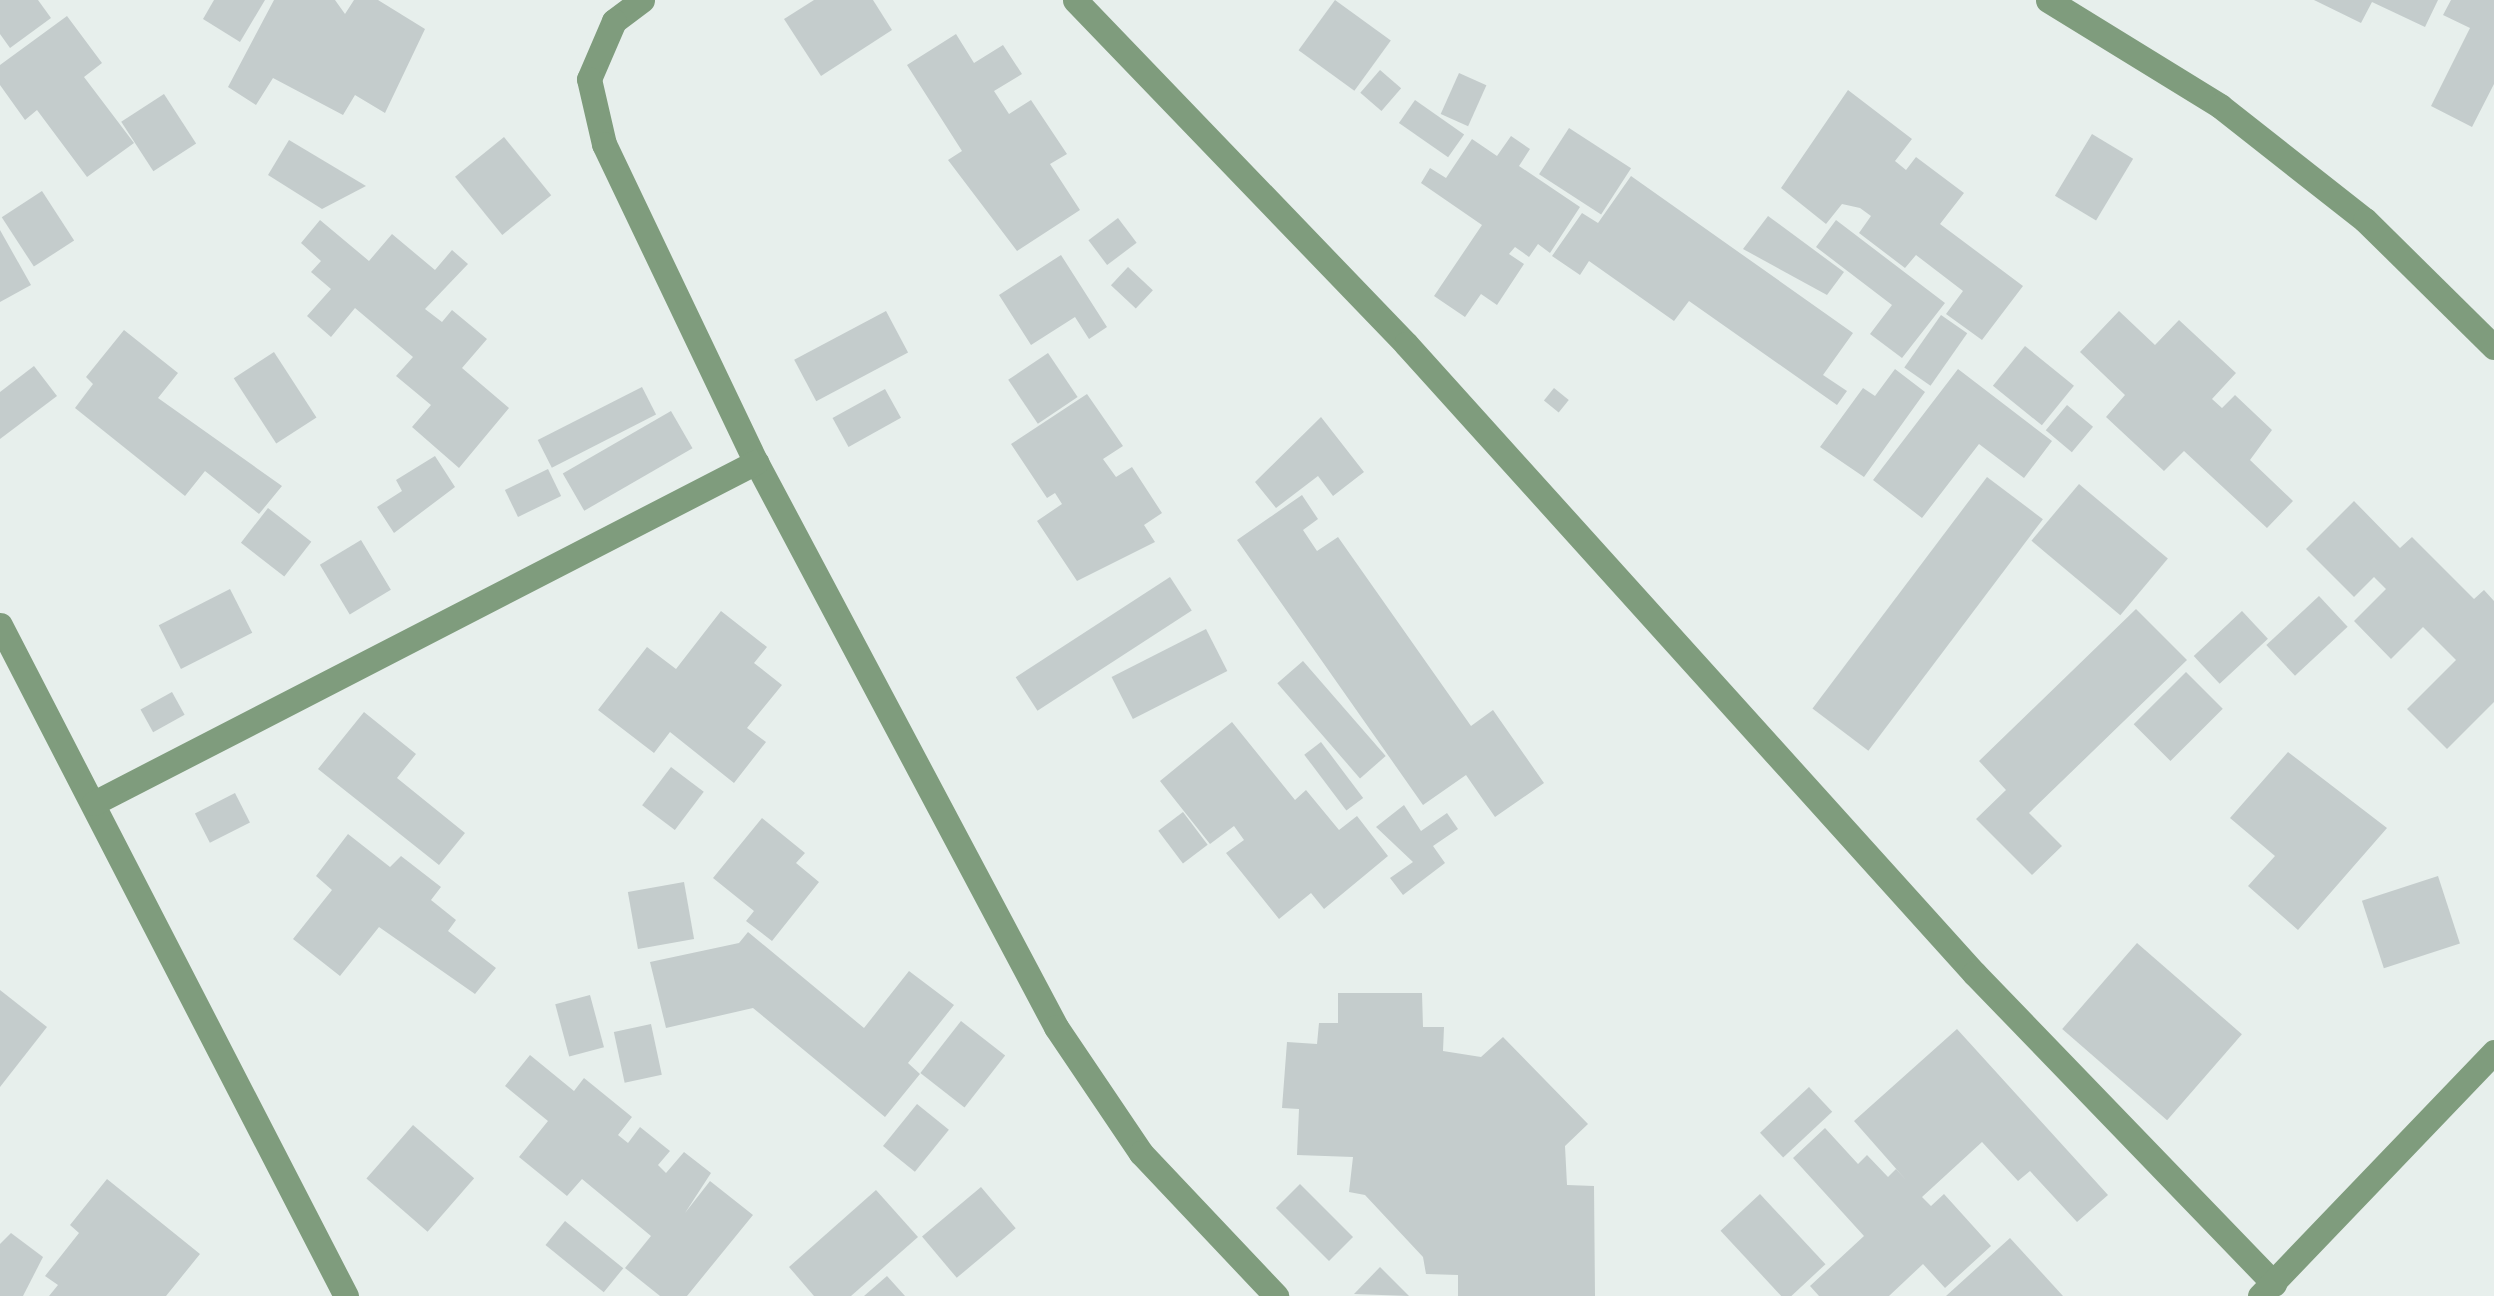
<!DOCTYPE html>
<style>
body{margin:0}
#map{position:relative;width:2494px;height:1296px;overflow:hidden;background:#e7efec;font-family:"Libre Baskerville",serif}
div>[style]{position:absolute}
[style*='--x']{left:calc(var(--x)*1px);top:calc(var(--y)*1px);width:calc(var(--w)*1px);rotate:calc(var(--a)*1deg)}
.building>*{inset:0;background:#c4cccc;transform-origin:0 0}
.minor>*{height:25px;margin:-12.5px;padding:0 12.5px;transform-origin:12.5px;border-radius:12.5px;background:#7f9c7d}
span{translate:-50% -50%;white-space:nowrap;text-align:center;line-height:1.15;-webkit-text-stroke:8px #fff;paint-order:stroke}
</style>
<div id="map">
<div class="building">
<i style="clip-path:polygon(0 0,38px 0,51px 18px,10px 48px,0 34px)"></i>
<i style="clip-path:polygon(214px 0,265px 0,240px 42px,203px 19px)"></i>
<i style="clip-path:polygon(274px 0,335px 0,345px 14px,354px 0,378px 0,425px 29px,385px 113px,355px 95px,343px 115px,273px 78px,256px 105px,228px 87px)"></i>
<i style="clip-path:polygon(814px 0,873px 0,892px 30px,821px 76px,784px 19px)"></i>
<i style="left:1335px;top:0;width:69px;height:62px;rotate:36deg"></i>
<i style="clip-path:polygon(2314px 0,2438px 0,2425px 27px,2372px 2px,2361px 23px)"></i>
<i style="clip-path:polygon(2451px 0,2494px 0,2494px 84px,2472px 127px,2431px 106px,2470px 28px,2443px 15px)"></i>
<i style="clip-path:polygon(67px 16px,102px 63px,84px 77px,134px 143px,87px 177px,37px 110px,25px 120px,0 85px,0 65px)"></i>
<i style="clip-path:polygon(956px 34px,974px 63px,1003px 45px,1022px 74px,994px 91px,1009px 114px,1031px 100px,1067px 154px,1050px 164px,1080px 210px,1017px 251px,948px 160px,962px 151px,907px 65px)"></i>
<i style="left:1380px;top:70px;width:28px;height:30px;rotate:41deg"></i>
<i style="left:1459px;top:73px;width:30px;height:45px;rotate:24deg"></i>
<i style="clip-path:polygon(1848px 90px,1912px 139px,1895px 161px,1906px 170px,1916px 157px,1964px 193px,1940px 224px,2023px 286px,1982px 340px,1946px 314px,1963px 291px,1916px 255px,1905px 268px,1859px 233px,1871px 216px,1860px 208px,1842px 204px,1826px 224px,1781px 188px)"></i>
<i style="left:164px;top:94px;width:59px;height:51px;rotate:57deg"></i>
<i style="left:1415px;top:100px;width:60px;height:28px;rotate:35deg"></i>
<i style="left:1569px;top:128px;width:74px;height:55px;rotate:33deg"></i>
<i style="left:2092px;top:134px;width:48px;height:72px;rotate:31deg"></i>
<i style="clip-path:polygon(1511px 136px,1530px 149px,1519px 166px,1580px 207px,1550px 253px,1538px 244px,1529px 257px,1515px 247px,1509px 254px,1524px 264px,1497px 305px,1481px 294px,1465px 317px,1434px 296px,1482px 225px,1421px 183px,1430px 168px,1446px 178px,1472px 139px,1497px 156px)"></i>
<i style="left:504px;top:137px;width:75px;height:63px;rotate:51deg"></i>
<i style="clip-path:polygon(289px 140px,366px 186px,322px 209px,268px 175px)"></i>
<i style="clip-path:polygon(1631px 176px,1853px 333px,1823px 375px,1847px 391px,1837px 405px,1689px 301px,1674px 321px,1589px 261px,1580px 275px,1552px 256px,1582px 213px,1598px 223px)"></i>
<i style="left:42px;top:191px;width:59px;height:48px;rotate:57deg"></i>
<i style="clip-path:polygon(1768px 216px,1844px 272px,1827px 295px,1743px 249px)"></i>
<i style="left:1118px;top:218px;width:31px;height:37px;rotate:53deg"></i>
<i style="clip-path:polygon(320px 220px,369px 261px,392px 234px,435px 270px,452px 250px,468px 264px,425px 309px,442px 322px,452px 310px,487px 339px,462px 368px,509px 408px,459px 468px,412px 427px,431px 405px,396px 376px,413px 357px,355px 308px,331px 337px,307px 316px,331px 289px,311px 272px,321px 261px,301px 243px)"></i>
<i style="clip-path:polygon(1836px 220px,1945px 303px,1902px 358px,1870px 334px,1892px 305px,1816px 247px)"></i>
<i style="clip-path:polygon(0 230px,31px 285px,0 302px)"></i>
<i style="clip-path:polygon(1061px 255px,1107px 327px,1089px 339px,1075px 317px,1031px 345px,999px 295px)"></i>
<i style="left:1128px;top:267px;width:34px;height:25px;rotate:43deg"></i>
<i style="left:886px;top:311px;width:47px;height:104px;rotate:62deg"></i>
<i style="clip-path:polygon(2119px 311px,2155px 345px,2179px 320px,2236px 373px,2212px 399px,2222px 408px,2235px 395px,2272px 430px,2250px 460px,2293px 501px,2267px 528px,2184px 451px,2164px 471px,2106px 417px,2125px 395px,2080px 352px)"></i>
<i style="left:1941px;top:315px;width:32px;height:64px;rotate:35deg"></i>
<i style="clip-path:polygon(124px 330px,178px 373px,158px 398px,282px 486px,259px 514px,205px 471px,185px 496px,75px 408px,93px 384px,86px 377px)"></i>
<i style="left:2025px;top:346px;width:63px;height:51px;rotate:39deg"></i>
<i style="left:274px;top:352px;width:78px;height:48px;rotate:57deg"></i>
<i style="left:1048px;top:353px;width:53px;height:48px;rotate:56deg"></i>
<i style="clip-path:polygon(34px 366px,57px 396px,0 439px,0 392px)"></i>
<i style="clip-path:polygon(1895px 369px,1925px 392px,1864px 477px,1820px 447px,1863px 388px,1875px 396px)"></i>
<i style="clip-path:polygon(1958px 369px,2052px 441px,2024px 478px,1979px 444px,1922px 518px,1873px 480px)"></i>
<i style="left:642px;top:387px;width:31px;height:117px;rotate:63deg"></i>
<i style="left:1554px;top:388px;width:19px;height:16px;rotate:39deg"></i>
<i style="left:885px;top:389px;width:33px;height:60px;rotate:61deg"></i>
<i style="clip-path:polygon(1087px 394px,1123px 446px,1103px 459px,1116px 477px,1132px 467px,1162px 513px,1144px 525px,1155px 542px,1077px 581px,1037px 521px,1062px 504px,1055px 493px,1047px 498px,1011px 444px)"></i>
<i style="left:2067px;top:405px;width:34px;height:33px;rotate:40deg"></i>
<i style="left:671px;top:411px;width:43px;height:125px;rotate:60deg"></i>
<i style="clip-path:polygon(1321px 417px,1364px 472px,1333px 496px,1318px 476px,1276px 508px,1255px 482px)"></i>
<i style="clip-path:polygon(435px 456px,455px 487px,394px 533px,377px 507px,402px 491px,396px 480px)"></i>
<i style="left:548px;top:469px;width:30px;height:48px;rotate:64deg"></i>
<i style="left:1987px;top:477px;width:70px;height:290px;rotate:37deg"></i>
<i style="left:2079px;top:484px;width:116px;height:74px;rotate:40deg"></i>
<i style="clip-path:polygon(1302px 495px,1318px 519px,1303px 530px,1317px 551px,1338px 537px,1471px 726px,1493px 710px,1544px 783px,1495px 817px,1466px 775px,1423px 805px,1237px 540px)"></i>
<i style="clip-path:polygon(2354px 501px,2400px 548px,2412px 537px,2474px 599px,2484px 590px,2494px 601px,2494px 702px,2447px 749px,2407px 709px,2456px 660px,2423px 627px,2391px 659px,2354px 621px,2386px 589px,2374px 577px,2354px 597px,2306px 549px)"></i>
<i style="left:268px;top:508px;width:55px;height:44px;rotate:38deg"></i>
<i style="left:361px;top:540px;width:58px;height:48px;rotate:59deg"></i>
<i style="left:1170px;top:577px;width:40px;height:184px;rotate:57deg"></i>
<i style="left:230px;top:589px;width:49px;height:80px;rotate:63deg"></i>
<i style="left:2319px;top:596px;width:42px;height:72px;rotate:47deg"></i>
<i style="clip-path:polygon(2136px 609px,2187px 660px,2029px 813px,2062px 846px,2032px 875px,1976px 819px,2006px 790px,1979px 761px)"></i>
<i style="clip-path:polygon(721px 611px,767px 647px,754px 663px,782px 685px,747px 728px,766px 742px,734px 783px,670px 732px,654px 753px,598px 710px,647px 647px,676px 669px)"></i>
<i style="left:2242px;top:611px;width:38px;height:66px;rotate:47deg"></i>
<i style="left:1206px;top:629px;width:47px;height:106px;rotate:63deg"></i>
<i style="left:1303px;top:661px;width:126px;height:34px;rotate:49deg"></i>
<i style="left:2186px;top:672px;width:52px;height:74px;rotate:45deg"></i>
<i style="left:172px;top:692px;width:26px;height:36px;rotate:61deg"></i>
<i style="clip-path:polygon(364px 712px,416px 754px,397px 778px,465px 833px,439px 865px,318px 769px)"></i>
<i style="clip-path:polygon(1232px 722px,1295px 800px,1306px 790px,1339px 830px,1357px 816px,1388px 856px,1324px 909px,1311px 893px,1279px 919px,1226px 853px,1244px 840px,1234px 826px,1210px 844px,1160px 781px)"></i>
<i style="left:1321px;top:742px;width:70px;height:21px;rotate:53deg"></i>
<i style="clip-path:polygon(2288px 752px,2387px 828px,2298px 930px,2248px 886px,2275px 856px,2230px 818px)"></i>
<i style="left:671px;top:767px;width:41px;height:48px;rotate:37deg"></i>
<i style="left:235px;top:793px;width:33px;height:45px;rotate:63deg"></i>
<i style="clip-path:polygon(1404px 805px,1421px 831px,1447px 813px,1458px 829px,1433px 846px,1445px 863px,1403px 895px,1390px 878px,1413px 862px,1376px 827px)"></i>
<i style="left:1183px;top:812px;width:41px;height:31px;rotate:53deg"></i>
<i style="clip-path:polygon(762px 818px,805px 853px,796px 863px,819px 882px,772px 941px,746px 921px,754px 911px,713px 878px)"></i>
<i style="clip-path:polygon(348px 834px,390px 867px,401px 856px,441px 887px,431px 900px,456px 920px,448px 931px,496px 968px,475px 994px,379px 927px,340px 976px,293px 939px,332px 890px,316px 876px)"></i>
<i style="left:2438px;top:876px;width:71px;height:80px;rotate:72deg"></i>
<i style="left:684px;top:882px;width:58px;height:57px;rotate:80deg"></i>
<i style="clip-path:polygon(748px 932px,864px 1028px,909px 971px,954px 1005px,908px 1063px,920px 1074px,885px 1117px,753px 1008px,666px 1028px,650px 962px,739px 943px)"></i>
<i style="left:2137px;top:943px;width:139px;height:114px;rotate:41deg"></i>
<i style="clip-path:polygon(0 990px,47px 1027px,0 1087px)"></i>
<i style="clip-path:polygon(1338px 993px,1422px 993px,1423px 1027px,1444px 1027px,1443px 1051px,1481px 1057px,1503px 1037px,1588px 1124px,1565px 1146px,1567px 1185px,1594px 1186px,1595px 1296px,1458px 1296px,1458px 1275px,1426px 1274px,1423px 1257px,1365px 1195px,1349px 1192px,1353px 1157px,1297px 1155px,1299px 1109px,1282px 1108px,1287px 1042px,1317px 1044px,1319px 1023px,1338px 1023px)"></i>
<i style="left:590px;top:995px;width:54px;height:36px;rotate:75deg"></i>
<i style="left:961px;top:1021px;width:56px;height:66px;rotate:38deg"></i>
<i style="left:651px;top:1024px;width:52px;height:38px;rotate:78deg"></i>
<i style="clip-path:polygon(1957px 1029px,2108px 1195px,2077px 1222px,2030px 1171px,2018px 1181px,1982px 1142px,1922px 1197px,1931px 1206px,1944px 1194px,1991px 1246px,1945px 1288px,1923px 1264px,1889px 1296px,1819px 1296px,1810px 1286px,1864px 1236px,1793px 1158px,1825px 1128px,1858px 1164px,1867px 1155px,1888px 1177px,1896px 1169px,1906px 1180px,1854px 1121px)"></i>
<i style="clip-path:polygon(530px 1055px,574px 1091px,584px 1078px,632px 1117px,618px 1135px,628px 1143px,640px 1127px,670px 1151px,658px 1165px,666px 1173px,684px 1152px,711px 1173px,685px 1213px,710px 1181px,753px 1215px,687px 1296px,660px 1296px,625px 1268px,651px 1236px,582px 1179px,567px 1196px,519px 1157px,548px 1121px,505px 1086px)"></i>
<i style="left:1809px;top:1087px;width:34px;height:67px;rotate:47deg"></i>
<i style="left:917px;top:1104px;width:41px;height:54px;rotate:39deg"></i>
<i style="left:413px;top:1125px;width:81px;height:71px;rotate:41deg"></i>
<i style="clip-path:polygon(107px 1179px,200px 1254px,166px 1296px,49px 1296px,58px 1285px,45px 1276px,79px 1233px,70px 1225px)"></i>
<i style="left:1300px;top:1184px;width:75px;height:34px;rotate:45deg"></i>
<i style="left:981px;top:1187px;width:54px;height:77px;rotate:50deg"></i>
<i style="clip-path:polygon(876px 1190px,918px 1237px,851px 1296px,814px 1296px,789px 1267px)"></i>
<i style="left:1760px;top:1194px;width:96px;height:54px;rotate:47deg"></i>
<i style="left:565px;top:1221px;width:75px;height:31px;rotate:39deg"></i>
<i style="clip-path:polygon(11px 1233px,43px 1257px,23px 1296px,0 1296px,0 1244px)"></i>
<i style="clip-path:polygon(2010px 1238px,2063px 1296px,1946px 1296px)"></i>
<i style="clip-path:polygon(1380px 1267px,1409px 1296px,1354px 1294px)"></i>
<i style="clip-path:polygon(887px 1276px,905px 1296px,864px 1296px)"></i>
</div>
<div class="minor">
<i style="--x:642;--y:0;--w:35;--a:143"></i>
<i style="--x:614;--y:21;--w:63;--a:113.3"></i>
<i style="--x:589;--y:79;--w:67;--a:77"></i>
<i style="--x:604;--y:144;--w:352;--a:64.5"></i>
<i style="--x:756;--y:462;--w:640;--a:62.03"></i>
<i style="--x:1056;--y:1027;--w:152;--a:56"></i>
<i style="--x:1141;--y:1153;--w:197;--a:46.6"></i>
<i style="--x:1075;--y:0;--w:477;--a:46.1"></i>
<i style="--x:1406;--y:344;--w:848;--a:47.92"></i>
<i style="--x:1974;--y:973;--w:432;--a:46"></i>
<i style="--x:2048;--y:0;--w:202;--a:31.6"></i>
<i style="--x:2220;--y:106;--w:184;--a:38.2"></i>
<i style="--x:2365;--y:220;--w:181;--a:44.6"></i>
<i style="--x:0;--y:625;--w:755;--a:62.72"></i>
<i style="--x:94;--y:803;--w:745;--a:-27.25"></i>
<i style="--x:2260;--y:1296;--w:338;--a:-46.2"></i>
</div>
</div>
